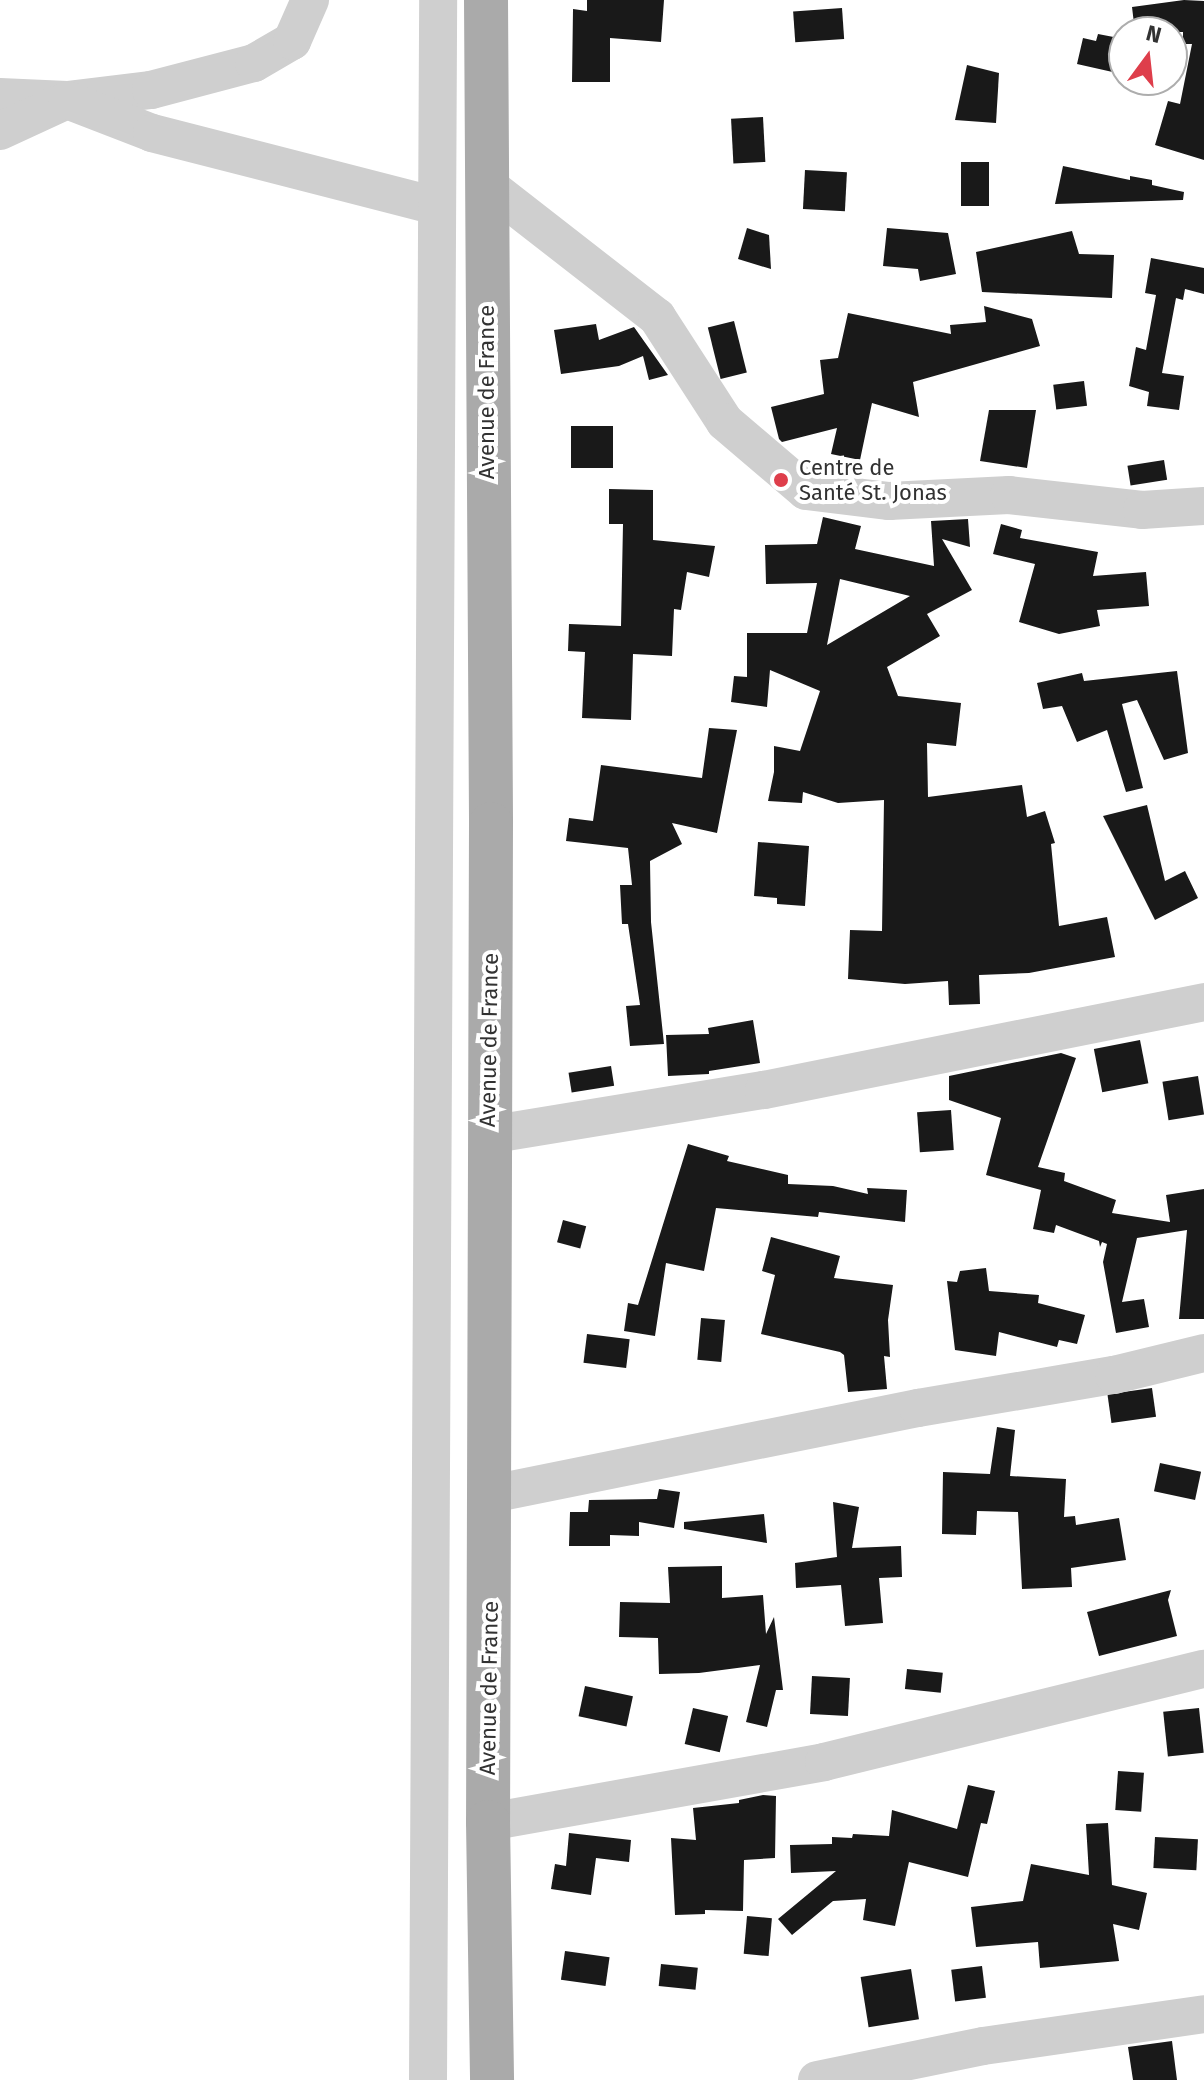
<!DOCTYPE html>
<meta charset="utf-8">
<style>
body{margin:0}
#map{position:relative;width:1204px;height:2080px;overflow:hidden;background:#fff;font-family:"Fira Sans",sans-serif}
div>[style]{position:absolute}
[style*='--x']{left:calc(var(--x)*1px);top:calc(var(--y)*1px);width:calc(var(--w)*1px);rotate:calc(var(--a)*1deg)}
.building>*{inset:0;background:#191919;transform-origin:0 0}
.minor>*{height:38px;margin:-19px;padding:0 19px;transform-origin:19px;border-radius:19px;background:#cfcfcf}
.major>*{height:44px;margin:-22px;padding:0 22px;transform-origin:22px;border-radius:22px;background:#aaa}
.dots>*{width:22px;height:22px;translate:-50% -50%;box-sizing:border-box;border:4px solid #fff;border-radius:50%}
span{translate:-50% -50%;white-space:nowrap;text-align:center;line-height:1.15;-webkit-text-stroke:8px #fff;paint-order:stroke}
.street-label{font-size:22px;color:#323232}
.poi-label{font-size:22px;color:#323232}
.left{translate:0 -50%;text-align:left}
.north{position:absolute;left:1108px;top:16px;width:80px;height:80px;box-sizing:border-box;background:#fff;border:2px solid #adadad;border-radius:50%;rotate:15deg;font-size:22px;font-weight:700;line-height:32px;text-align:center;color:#323232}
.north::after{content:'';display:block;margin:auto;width:28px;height:36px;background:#de3e4b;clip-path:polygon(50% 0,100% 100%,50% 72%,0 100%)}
</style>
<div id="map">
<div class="building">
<i style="clip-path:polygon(587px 0,664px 0,661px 42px,610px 38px,610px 82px,572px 82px,573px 9px,587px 11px)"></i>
<i style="clip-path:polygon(1184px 0,1204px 1px,1204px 160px,1155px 145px,1168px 101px,1180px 104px,1192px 44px,1183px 44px,1183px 32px,1135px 32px,1132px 7px)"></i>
<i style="left:842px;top:8px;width:31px;height:49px;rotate:86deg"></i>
<i style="clip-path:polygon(1098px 34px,1124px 39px,1117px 73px,1077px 64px,1083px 38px,1096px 41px)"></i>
<i style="clip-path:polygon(967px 65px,999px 73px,996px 123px,955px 120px)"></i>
<i style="left:763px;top:117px;width:45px;height:32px;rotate:87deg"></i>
<i style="left:961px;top:162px;width:28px;height:44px"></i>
<i style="clip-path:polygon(1063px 166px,1130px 180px,1130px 176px,1152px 180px,1152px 185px,1184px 192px,1183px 200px,1055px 204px)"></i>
<i style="left:805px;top:170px;width:42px;height:39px;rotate:3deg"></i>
<i style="clip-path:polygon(747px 228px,769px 235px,771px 269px,738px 259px)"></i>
<i style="clip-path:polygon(887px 228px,948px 233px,956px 274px,920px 281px,918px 269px,883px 266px)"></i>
<i style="clip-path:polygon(1072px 231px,1079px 254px,1114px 255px,1112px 298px,982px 292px,976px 252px)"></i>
<i style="clip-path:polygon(1151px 258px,1204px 268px,1204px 294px,1185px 289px,1183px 300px,1176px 298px,1162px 373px,1184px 376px,1179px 410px,1147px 406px,1149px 392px,1129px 386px,1136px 347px,1146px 350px,1156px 295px,1145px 293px)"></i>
<i style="clip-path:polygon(984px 306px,1032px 319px,1040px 346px,913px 382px,919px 417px,872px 403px,860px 460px,831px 454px,837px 428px,782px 442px,779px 439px,771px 407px,824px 394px,820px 360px,838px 358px,848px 313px,951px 334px,950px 325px,986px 322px)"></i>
<i style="left:734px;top:321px;width:53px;height:27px;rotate:76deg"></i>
<i style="clip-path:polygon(596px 324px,599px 340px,634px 327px,668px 375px,649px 380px,643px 356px,619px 366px,561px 374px,554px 330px)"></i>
<i style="left:1084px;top:381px;width:25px;height:31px;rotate:83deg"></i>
<i style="clip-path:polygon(989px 410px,1036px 410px,1027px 468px,980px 461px)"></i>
<i style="left:613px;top:426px;width:42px;height:42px;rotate:90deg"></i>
<i style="left:1164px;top:460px;width:20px;height:37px;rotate:81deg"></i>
<i style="clip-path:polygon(609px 489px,653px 490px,653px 540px,715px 546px,709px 577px,687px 572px,681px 610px,674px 609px,672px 656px,633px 654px,631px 720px,582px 718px,585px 652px,568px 651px,569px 624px,621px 626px,623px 524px,609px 524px)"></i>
<i style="clip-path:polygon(evenodd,823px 517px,861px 526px,855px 549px,934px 566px,931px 521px,968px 519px,970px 547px,942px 539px,972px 590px,927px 614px,940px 636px,887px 667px,898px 696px,961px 703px,956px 746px,927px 743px,928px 797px,1022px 785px,1027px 817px,1045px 811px,1055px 843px,1051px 844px,1059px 926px,1107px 917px,1115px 957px,1029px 973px,979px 975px,980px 1004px,949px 1005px,948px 981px,905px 984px,848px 979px,850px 930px,882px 931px,884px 800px,838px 803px,803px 792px,802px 803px,768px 801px,774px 772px,774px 746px,800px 751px,820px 691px,770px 670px,767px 707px,731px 702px,734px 676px,747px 677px,747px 633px,807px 633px,817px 583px,766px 584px,765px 545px,817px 544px,823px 517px,840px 579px,910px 596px,827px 645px,840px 579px)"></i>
<i style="clip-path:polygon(1001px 524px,1022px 530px,1020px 538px,1098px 552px,1093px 576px,1146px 572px,1149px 606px,1097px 610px,1100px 626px,1059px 634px,1019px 622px,1035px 564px,993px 554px)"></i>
<i style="clip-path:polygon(1177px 671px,1188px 753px,1164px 760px,1137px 700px,1122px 704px,1143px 788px,1126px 792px,1107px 730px,1077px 742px,1062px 706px,1043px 709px,1037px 683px,1082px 673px,1084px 681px)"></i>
<i style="clip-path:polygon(709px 728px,737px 730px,717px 833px,672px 823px,682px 844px,650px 861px,651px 922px,664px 1044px,630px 1046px,626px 1006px,640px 1005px,628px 924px,622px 924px,620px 885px,632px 885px,628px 848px,566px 841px,569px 818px,593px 821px,601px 765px,702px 778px)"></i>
<i style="clip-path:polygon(1147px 805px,1165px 881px,1185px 871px,1198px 898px,1155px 920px,1103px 816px)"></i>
<i style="clip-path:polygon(758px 842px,809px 846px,805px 906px,777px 904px,777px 898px,754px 896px)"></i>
<i style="clip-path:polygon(753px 1020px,760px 1063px,709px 1071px,709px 1074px,668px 1076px,666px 1035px,709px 1034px,708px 1028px)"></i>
<i style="left:1140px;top:1040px;width:44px;height:47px;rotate:79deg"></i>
<i style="clip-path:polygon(1061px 1053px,1076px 1058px,1038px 1167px,1065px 1173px,1064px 1181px,1116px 1200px,1112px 1213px,1170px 1222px,1166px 1195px,1204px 1189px,1204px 1319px,1179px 1319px,1187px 1230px,1137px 1238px,1122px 1302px,1144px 1299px,1149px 1327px,1116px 1333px,1103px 1262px,1107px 1244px,1102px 1242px,1100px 1247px,1099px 1241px,1056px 1225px,1054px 1233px,1033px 1229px,1041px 1190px,986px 1175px,1001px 1118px,949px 1100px,949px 1076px)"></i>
<i style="left:611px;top:1066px;width:20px;height:43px;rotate:81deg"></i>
<i style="left:1198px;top:1076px;width:39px;height:36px;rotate:81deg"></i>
<i style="left:951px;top:1110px;width:40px;height:34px;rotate:86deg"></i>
<i style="clip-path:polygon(688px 1144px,729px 1156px,727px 1161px,788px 1175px,788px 1184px,833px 1186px,868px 1194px,867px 1188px,907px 1190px,905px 1222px,819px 1212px,818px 1217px,716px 1208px,704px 1271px,666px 1263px,655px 1336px,624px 1331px,628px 1303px,638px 1305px)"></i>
<i style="left:563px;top:1220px;width:24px;height:23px;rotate:15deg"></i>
<i style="clip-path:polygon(771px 1237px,840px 1256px,834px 1278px,893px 1285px,888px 1320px,890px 1357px,884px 1356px,887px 1389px,848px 1392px,844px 1355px,840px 1352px,761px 1334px,775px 1275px,762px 1271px)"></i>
<i style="clip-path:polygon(986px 1268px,989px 1291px,1039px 1295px,1038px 1303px,1085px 1315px,1077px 1344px,1059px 1340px,1057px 1347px,999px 1332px,996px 1356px,955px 1350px,947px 1281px,957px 1282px,960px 1271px)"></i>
<i style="left:701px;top:1318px;width:24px;height:42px;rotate:5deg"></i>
<i style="left:587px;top:1334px;width:43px;height:29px;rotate:7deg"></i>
<i style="left:1152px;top:1388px;width:29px;height:45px;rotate:82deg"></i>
<i style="clip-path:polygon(997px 1427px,1015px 1430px,1010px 1476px,1066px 1479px,1064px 1517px,1075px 1516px,1076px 1525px,1119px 1518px,1126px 1560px,1071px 1568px,1072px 1587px,1022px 1589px,1018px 1512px,977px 1511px,976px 1535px,942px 1534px,943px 1472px,990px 1474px)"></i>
<i style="left:1160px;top:1463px;width:42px;height:29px;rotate:12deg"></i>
<i style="clip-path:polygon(659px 1489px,680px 1492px,674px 1528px,639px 1522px,639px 1536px,610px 1535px,610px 1546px,569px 1546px,570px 1512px,588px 1512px,589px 1500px,657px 1499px)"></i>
<i style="clip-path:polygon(833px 1502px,859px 1507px,852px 1548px,901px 1546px,902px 1577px,879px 1578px,883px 1623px,845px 1626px,841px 1585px,796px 1588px,795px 1563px,837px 1557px)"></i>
<i style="clip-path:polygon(764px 1514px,767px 1543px,684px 1529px,684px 1522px)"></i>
<i style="clip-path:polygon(722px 1566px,722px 1598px,763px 1595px,766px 1634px,774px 1617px,783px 1690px,776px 1690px,767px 1727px,746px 1722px,760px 1665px,699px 1673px,659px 1674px,658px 1638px,619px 1637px,620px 1602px,670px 1603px,668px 1567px)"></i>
<i style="clip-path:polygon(1171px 1590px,1168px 1600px,1177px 1636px,1099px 1656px,1087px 1612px)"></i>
<i style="left:907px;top:1669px;width:36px;height:20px;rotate:6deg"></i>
<i style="left:812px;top:1676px;width:38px;height:38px;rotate:3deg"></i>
<i style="left:585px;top:1686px;width:49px;height:31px;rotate:12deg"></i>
<i style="left:693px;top:1708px;width:36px;height:37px;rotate:13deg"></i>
<i style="left:1199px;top:1708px;width:45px;height:36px;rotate:84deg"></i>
<i style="left:1118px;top:1771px;width:26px;height:39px;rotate:4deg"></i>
<i style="clip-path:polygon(968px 1785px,995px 1791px,987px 1824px,981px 1823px,968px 1877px,909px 1862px,895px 1926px,863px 1920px,866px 1899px,833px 1901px,792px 1935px,778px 1919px,836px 1871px,791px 1873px,790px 1845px,832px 1844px,832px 1837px,852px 1838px,853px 1834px,889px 1836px,892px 1810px,957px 1829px)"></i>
<i style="clip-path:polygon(763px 1795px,776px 1796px,775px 1858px,744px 1860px,743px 1911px,705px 1910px,705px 1914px,675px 1915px,671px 1838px,696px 1840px,693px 1808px,739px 1803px,739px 1800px)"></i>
<i style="clip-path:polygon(1108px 1823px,1112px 1885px,1147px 1893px,1139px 1930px,1113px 1924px,1119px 1961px,1040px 1968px,1038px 1942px,976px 1947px,971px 1907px,1023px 1901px,1031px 1864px,1089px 1875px,1086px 1824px)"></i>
<i style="clip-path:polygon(569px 1833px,631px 1840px,629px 1862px,596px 1858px,591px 1895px,551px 1889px,555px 1864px,566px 1866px)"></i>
<i style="left:1155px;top:1837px;width:43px;height:31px;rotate:3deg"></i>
<i style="left:747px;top:1916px;width:25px;height:38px;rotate:5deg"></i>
<i style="left:565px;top:1951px;width:45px;height:29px;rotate:8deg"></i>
<i style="left:661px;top:1964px;width:37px;height:22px;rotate:6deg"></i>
<i style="left:982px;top:1966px;width:32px;height:31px;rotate:83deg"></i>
<i style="left:911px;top:1969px;width:51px;height:51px;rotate:81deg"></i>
<i style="clip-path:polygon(1172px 2041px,1177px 2080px,1133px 2080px,1128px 2047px)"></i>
</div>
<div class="minor">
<i style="--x:0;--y:97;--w:67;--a:2.6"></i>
<i style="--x:67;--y:100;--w:85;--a:-6.8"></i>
<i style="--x:151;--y:90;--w:106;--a:-14.7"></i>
<i style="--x:254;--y:63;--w:44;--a:-30.1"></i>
<i style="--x:292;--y:41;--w:45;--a:-66.3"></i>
<i style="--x:0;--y:131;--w:74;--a:-24.8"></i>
<i style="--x:67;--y:100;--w:91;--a:21.2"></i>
<i style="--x:152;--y:133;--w:293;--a:14.4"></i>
<i style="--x:486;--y:184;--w:217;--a:37.9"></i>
<i style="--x:657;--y:317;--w:125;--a:57.1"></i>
<i style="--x:725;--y:422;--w:106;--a:40.4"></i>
<i style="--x:806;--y:491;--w:84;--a:6.9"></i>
<i style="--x:889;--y:501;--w:120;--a:-2.9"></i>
<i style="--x:1009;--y:495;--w:134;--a:6.4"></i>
<i style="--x:1142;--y:510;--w:62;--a:-3.7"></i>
<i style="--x:488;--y:1135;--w:280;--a:-9.3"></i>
<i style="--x:764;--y:1090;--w:449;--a:-11.3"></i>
<i style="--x:491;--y:1494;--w:436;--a:-11.4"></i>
<i style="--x:918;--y:1408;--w:199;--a:-9.6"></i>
<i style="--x:1114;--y:1375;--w:93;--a:-13.7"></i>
<i style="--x:488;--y:1822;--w:341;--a:-10.1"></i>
<i style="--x:824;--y:1762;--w:391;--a:-13.8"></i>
<i style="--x:428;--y:2080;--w:2080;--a:-89.72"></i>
<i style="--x:817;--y:2080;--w:169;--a:-11.6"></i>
<i style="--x:983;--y:2046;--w:223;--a:-8.2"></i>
</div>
<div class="major">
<i style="--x:486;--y:0;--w:824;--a:89.65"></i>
<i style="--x:491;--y:824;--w:998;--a:90.17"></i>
<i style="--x:488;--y:1822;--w:258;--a:89.1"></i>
</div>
<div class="dots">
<i style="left:781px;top:480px;background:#de3e4b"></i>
</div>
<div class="street-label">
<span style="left:487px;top:392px;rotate:-90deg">Avenue de France</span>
<span style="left:489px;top:1040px;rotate:-89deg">Avenue de France</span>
<span style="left:489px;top:1688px;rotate:-89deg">Avenue de France</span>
</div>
<div class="poi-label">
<span class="left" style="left:799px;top:480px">Centre de<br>Santé St. Jonas</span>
</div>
<div class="north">N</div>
</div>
